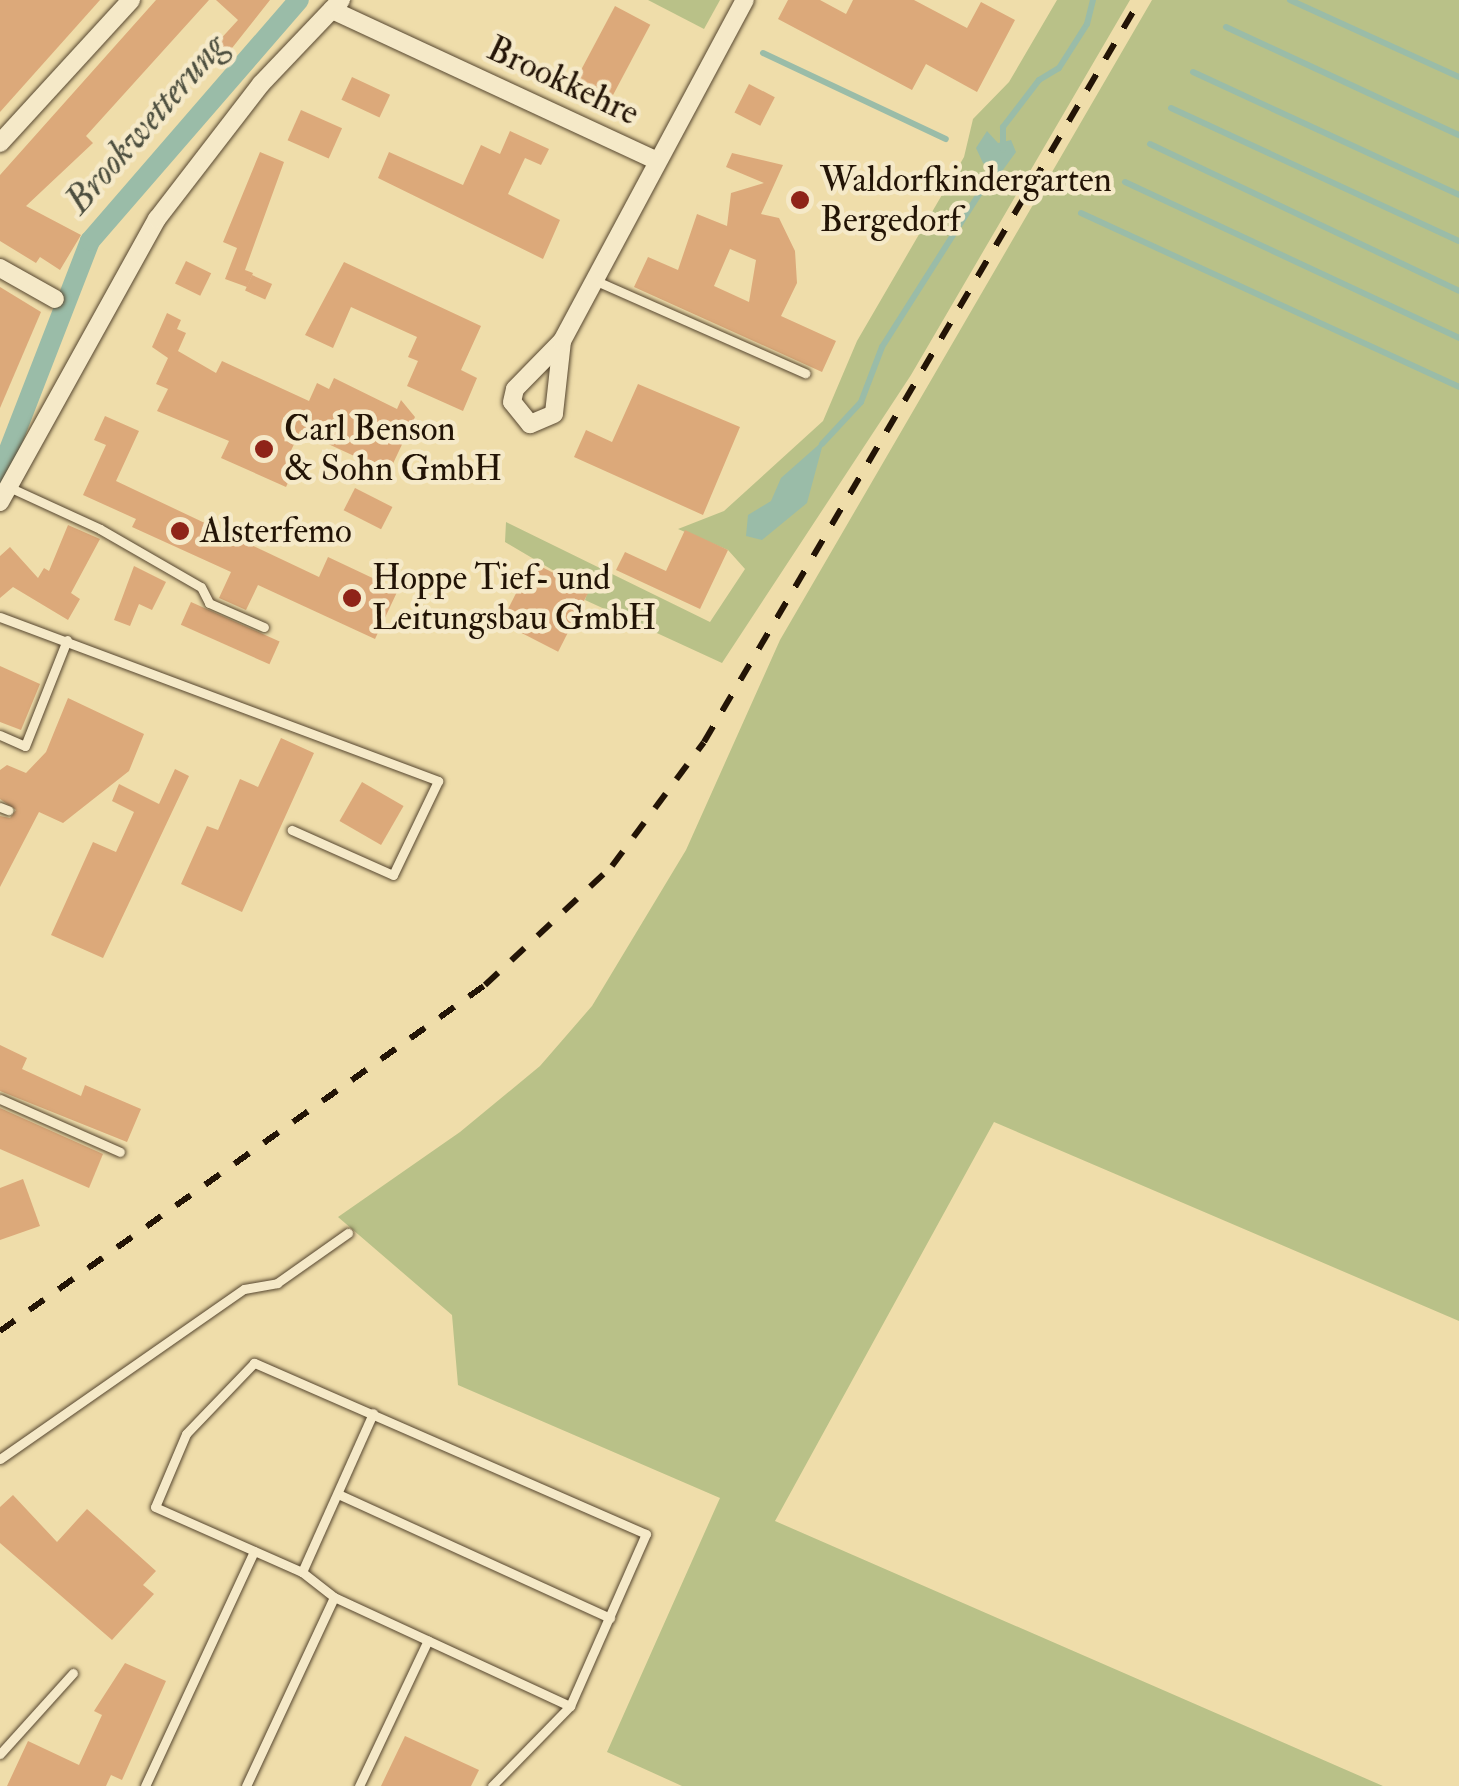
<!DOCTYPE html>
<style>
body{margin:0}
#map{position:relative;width:1459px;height:1786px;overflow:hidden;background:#efddaa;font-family:"IM FELL Double Pica",serif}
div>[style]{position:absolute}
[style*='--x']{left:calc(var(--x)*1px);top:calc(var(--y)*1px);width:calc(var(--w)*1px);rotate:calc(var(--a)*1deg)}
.green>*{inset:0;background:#b9c188}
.water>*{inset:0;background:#9abca8}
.stream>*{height:6px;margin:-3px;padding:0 3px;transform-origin:3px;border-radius:3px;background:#9abca8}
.canal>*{height:20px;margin:-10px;padding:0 10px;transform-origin:10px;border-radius:10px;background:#9abca8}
.building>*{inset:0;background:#dca97a;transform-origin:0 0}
.roads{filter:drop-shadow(0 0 2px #56462f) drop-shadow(0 0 2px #56462f)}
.lane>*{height:9px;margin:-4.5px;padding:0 4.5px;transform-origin:4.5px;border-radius:4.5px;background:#f5e9c8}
.street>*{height:18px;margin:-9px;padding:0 9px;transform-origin:9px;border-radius:9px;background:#f5e9c8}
.rail>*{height:6px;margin-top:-3px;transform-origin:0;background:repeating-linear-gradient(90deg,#231406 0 18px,transparent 0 36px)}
.dots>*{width:28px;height:28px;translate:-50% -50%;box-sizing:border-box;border:5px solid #f5e9c8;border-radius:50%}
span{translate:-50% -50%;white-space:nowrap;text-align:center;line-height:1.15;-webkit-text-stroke:9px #f5e9c8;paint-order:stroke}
.street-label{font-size:35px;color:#231406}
.poi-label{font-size:35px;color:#231406}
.left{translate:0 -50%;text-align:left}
.water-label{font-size:38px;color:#4d4f3f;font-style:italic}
</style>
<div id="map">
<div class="green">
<i style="clip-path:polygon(648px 0,720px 0,704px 29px)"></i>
<i style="clip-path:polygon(1057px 0,1130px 0,911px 375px,722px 663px,585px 600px,588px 591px,505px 542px,506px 522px,710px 622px,745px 569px,728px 550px,678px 529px,724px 511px,823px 421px,857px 341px,964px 157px,973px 119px,1009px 82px)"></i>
<i style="clip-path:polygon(1152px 0,1459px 0,1459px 1321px,994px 1122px,775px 1521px,1383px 1786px,682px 1786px,607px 1752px,720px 1498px,458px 1385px,452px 1315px,338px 1217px,460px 1132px,540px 1066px,592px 1006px,686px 850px,780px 640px)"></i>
</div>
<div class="water">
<i style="clip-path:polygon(987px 131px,998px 143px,1011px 140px,1016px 152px,1000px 174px,983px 163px,976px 148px)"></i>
<i style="clip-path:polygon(824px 440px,807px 503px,762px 540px,746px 536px,748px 515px,771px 501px,781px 478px)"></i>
</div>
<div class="stream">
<i style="--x:1290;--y:0;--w:186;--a:24.5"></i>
<i style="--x:1226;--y:27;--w:257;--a:24.9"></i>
<i style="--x:763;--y:53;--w:202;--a:25.2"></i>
<i style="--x:1193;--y:72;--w:293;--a:24.8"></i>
<i style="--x:1171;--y:108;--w:317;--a:24.8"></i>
<i style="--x:1150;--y:144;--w:342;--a:25.4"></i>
<i style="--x:1003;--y:150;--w:23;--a:-90"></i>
<i style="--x:1003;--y:127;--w:59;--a:-52.5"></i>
<i style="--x:1039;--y:80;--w:23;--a:-31"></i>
<i style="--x:1059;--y:68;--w:52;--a:-57.5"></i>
<i style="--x:1087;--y:24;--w:25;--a:-76"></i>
<i style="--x:1125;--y:182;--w:369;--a:25"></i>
<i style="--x:1081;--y:213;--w:416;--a:24.7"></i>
<i style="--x:822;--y:444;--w:57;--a:-47.1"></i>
<i style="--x:861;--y:402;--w:59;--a:-69.1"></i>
<i style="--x:882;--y:347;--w:214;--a:-57.6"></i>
</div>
<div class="canal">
<i style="--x:0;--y:473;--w:249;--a:-68.8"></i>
<i style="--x:90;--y:241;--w:319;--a:-49.1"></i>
</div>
<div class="building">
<i style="clip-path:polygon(0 0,100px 0,0 112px)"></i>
<i style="clip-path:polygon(156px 0,209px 0,86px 136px,93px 143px,26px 206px,81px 235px,60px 270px,40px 257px,36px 263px,0 241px,0 175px)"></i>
<i style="clip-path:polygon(216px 0,270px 0,217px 67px,205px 56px,238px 20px)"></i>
<i style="clip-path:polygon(788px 0,820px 0,846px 14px,853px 0,914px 0,967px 28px,981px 2px,1015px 20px,977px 92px,926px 64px,912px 90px,778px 19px)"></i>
<i style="left:615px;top:6px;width:40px;height:84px;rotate:28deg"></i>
<i style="left:352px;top:77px;width:42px;height:25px;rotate:25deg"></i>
<i style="left:749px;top:84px;width:29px;height:32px;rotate:27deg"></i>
<i style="left:301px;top:110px;width:45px;height:33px;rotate:24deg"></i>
<i style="clip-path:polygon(510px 131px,549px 149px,541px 165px,525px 158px,508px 194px,560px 220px,543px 259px,378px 178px,389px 152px,463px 185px,481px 145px,500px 154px)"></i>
<i style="clip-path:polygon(260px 152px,284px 162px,245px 270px,253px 273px,247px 287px,225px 279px,237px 248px,223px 242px)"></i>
<i style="clip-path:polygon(evenodd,732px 153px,783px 165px,761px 214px,779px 218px,795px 251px,797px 283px,781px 316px,836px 341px,822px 372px,634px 287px,648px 257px,678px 270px,697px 214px,727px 226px,731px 193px,764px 183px,726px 167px,732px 153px,730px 249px,756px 260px,749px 302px,714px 286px,730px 249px)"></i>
<i style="left:186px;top:261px;width:28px;height:25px;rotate:26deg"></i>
<i style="clip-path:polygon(344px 262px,481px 326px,461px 370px,477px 378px,463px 411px,407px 386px,418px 361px,408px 357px,417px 337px,351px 307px,333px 348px,305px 335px)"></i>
<i style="left:252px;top:275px;width:22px;height:17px;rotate:24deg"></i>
<i style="clip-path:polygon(0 287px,41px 312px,0 408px)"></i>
<i style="clip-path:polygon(167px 313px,181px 320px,177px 329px,186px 333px,178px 351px,216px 373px,222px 361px,309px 401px,317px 383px,329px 389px,334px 378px,397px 409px,401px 400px,415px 417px,389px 472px,300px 431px,289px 455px,299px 460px,286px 487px,221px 458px,229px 441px,157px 411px,168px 389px,156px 384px,168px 358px,152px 347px)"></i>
<i style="clip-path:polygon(638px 384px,740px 427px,703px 515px,574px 457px,586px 430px,612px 442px)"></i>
<i style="clip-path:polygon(105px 416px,139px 431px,116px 481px,319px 577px,328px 557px,398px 590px,375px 639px,258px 585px,246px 610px,219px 598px,231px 572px,132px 527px,136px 519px,83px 495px,106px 445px,94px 440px)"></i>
<i style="left:355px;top:488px;width:42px;height:25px;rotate:27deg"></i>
<i style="clip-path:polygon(68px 525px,100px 539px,71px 593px,80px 599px,68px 620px,13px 587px,0 598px,0 556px,10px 547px,38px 578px,44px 568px,49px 571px)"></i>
<i style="clip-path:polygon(685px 530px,728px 550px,700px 609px,616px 570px,625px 552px,666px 571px)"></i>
<i style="left:532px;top:562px;width:64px;height:68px;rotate:27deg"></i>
<i style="clip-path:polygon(134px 566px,166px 582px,152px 610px,139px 604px,130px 626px,114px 620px)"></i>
<i style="left:191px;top:602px;width:97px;height:25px;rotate:24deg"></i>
<i style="clip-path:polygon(0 666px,40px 684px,21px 730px,0 722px)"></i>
<i style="clip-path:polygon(68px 698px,144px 734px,129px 771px,63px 823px,39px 812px,0 887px,0 816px,10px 818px,16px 810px,0 799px,0 770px,7px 765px,26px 773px,46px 752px)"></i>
<i style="clip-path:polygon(281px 738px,314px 753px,242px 912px,181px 884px,207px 826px,218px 830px,240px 779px,258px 787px)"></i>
<i style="clip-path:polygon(175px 769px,189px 776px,103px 958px,51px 935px,93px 842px,116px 852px,134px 812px,112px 801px,119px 784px,159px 804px)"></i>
<i style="left:362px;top:782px;width:48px;height:45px;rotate:30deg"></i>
<i style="clip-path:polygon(0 1045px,27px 1058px,22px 1069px,81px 1096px,85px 1085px,141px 1109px,127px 1142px,0 1091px)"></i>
<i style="clip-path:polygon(0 1108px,103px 1154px,89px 1188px,0 1149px)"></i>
<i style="clip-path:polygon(23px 1179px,40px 1226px,0 1240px,0 1188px)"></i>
<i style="clip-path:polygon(13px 1495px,57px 1542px,87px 1509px,156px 1571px,143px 1585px,154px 1594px,112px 1640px,0 1543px,0 1507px)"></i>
<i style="clip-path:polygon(125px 1663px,166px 1681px,122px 1780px,111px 1775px,106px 1786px,7px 1786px,28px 1741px,79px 1765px,102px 1715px,94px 1711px)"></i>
<i style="clip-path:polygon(405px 1736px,479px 1770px,471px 1786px,381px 1786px)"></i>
</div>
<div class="roads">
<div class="lane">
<i style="--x:594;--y:280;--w:231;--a:23.8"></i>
<i style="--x:11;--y:488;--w:98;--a:24.7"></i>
<i style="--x:100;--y:529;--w:116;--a:29.9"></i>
<i style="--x:201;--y:587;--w:18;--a:63"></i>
<i style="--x:209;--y:603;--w:60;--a:23.6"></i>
<i style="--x:0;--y:617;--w:468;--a:20.5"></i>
<i style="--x:438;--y:781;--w:104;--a:115.6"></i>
<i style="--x:393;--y:875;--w:111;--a:-156"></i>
<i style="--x:0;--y:735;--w:27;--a:24"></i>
<i style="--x:25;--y:746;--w:114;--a:-68.4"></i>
<i style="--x:0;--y:807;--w:9;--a:21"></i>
<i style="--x:0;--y:1099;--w:131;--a:23.8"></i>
<i style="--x:0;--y:1459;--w:297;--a:-34.9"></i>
<i style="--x:244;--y:1289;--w:34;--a:-10"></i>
<i style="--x:277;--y:1283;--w:87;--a:-35.2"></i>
<i style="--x:338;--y:1494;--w:299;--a:24.5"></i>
<i style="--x:302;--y:1572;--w:174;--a:-65.9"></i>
<i style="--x:0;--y:1754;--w:109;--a:-48"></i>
<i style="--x:145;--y:1786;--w:259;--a:-65.1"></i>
<i style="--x:246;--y:1786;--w:208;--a:-65"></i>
<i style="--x:359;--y:1786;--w:161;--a:-64.7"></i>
<i style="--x:492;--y:1786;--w:112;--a:-45.7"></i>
<i style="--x:570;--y:1706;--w:188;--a:-66.2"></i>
<i style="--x:646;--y:1534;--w:428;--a:-156.4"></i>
<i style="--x:254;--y:1363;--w:98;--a:133.8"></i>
<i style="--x:186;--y:1434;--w:79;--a:113"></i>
<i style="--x:155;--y:1507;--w:161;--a:23.9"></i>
<i style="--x:302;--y:1572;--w:41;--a:38"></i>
<i style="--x:334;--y:1597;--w:260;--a:24.8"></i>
</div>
<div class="street">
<i style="--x:332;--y:10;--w:359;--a:24.9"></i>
<i style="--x:0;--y:143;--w:194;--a:-47.5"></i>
<i style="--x:0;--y:268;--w:63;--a:29.4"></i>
<i style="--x:562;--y:341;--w:73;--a:96.3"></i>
<i style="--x:554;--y:414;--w:26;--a:157"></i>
<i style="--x:530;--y:424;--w:28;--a:-129"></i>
<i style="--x:512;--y:402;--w:13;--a:-77"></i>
<i style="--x:515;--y:389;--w:67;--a:-45.6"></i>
<i style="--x:562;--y:341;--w:387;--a:-61.8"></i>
<i style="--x:0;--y:502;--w:324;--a:-61"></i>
<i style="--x:157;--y:219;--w:170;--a:-52.4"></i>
<i style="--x:261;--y:84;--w:116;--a:-46.4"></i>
</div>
</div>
<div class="rail">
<i style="--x:0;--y:1331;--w:596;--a:-35.5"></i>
<i style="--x:485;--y:985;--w:174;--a:-43.1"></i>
<i style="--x:612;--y:866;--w:154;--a:-53.4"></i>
<i style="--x:704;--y:742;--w:861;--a:-59.56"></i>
</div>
<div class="dots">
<i style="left:800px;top:200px;background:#8f2418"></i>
<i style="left:264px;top:449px;background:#8f2418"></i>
<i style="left:180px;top:531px;background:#8f2418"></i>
<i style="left:352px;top:598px;background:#8f2418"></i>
</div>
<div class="street-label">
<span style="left:563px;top:81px;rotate:25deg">Brookkehre</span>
</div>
<div class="poi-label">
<span class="left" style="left:820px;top:200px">Waldorfkindergarten<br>Bergedorf</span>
<span class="left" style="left:284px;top:449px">Carl Benson<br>&amp; Sohn GmbH</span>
<span class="left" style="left:200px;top:531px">Alsterfemo</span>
<span class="left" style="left:372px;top:598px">Hoppe Tief- und<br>Leitungsbau GmbH</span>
</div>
<div class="water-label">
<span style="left:146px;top:124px;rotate:-49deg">Brookwetterung</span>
</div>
</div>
